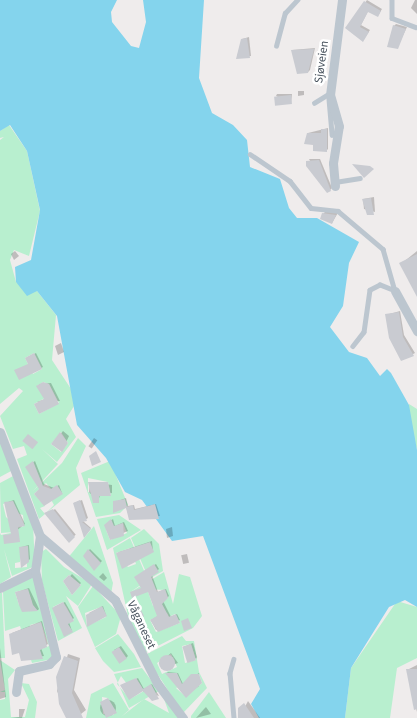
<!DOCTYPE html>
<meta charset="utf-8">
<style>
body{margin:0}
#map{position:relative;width:417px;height:718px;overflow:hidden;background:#efecec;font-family:"Source Sans 3",sans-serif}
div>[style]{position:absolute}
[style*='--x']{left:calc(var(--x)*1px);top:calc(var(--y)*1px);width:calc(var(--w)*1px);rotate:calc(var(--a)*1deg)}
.green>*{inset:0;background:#b8efcf}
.water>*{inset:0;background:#84d4ed}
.shadow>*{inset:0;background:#0003;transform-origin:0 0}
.round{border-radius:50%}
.building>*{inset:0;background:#c9cbd1;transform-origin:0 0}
.lane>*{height:4.5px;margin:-2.25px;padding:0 2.25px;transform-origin:2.25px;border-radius:2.25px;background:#bcc6cf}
.street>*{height:9px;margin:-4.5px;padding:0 4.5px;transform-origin:4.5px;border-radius:4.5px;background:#bcc6cf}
span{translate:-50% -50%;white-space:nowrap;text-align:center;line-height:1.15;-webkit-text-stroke:5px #fff;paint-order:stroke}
.street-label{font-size:12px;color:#444f5a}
</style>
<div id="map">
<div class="green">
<i style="clip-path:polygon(evenodd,9px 125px,27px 151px,40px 211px,29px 256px,14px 250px,10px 260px,16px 282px,37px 291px,56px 315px,52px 360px,71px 389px,74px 406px,66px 419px,76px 437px,57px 462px,42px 449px,58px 464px,33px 491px,62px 463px,78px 438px,86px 446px,76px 468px,80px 485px,39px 519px,17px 459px,27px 455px,24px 446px,13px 449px,0 416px,23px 391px,19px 388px,0 404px,0 140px,4px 137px,0 138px,0 131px,9px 125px,34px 353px,42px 369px,33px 374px,25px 358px,34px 353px,9px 125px,43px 382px,49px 384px,59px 403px,39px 414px,34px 404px,45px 398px,37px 386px,43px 382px,9px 125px,61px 432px,68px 443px,61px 452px,51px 444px,61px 432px,9px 125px,46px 483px,53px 491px,49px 496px,54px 505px,45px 514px,40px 508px,45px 506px,34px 494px,46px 483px)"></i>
<i style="clip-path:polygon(409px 404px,417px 409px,417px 450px,408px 415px)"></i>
<i style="clip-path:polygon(0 439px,13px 470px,0 477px)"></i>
<i style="clip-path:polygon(evenodd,110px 461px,128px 505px,120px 513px,96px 517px,81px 473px,110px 461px,88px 478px,108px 482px,111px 496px,88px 492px,88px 478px)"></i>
<i style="clip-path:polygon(evenodd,15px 475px,22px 498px,11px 500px,22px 498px,33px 524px,35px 566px,12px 576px,4px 549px,11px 577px,0 584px,0 533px,1px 535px,15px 532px,1px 533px,0 483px,15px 475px,13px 501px,17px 513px,23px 515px,24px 526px,18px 528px,6px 517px,3px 504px,13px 501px,15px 475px,27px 546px,27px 567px,15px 568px,15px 563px,20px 562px,21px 547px,27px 546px)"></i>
<i style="clip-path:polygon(evenodd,119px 515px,141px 530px,107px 550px,97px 519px,119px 515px,123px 523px,127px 533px,110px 540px,106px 530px,123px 523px)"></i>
<i style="clip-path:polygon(94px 526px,113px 583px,111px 594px,67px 559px)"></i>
<i style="clip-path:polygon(144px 529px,159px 544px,163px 571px,149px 579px,131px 538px)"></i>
<i style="clip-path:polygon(evenodd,130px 538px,148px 580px,129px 593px,164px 572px,173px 604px,179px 574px,190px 577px,202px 616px,193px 628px,144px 653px,130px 625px,113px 548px,130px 538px,130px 548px,136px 564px,128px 567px,116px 553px,130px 548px,130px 538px,147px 589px,165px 590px,168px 598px,153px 606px,147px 589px,130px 538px,167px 613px,169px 617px,175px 614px,180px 623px,156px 632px,150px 620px,167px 613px)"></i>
<i style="clip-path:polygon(evenodd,46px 549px,64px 567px,92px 584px,78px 606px,66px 596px,82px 628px,58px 641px,42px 581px,41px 552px,46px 549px,69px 575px,81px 585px,72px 595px,63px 581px,69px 575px,46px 549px,63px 602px,67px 608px,74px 621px,56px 614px,53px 607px,63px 602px)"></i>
<i style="clip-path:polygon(evenodd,31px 576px,36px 580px,53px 659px,32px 663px,20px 626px,5px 631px,3px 592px,31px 576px,27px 589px,32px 602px,19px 605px,15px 592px,27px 589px,31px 576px,41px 622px,49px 646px,39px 650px,30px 625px,41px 622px)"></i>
<i style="clip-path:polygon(evenodd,93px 586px,121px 616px,116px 634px,95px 647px,78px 607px,93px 586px,101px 607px,106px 617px,87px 626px,85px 613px,101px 607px)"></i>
<i style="clip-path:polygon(0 593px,2px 593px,5px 658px,0 658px)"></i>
<i style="clip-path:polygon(397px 601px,417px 607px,417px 658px,397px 668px,390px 718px,345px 718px,351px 668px)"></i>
<i style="clip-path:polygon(118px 634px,134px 654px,141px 667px,114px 672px,103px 661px,95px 648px)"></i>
<i style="clip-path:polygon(evenodd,182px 636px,186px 641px,194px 641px,199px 672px,207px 688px,183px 713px,145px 655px,182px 636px,191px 644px,196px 660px,185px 663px,182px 646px,191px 644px,182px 636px,171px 654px,177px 667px,162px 674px,157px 663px,171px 654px,182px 636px,192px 674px,199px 674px,202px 683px,186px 697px,176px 688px,193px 680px,192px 674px)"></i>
<i style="clip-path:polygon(0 660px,15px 670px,8px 679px,11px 717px,25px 717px,29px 700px,21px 683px,29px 684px,37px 702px,35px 718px,0 718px,0 700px,5px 699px,5px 692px,0 692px,5px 690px)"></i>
<i style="clip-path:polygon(evenodd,142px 668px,159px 691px,129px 708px,114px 674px,142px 668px,121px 676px,127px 684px,136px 678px,144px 691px,130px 699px,117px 684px,121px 676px)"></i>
<i style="clip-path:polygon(evenodd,113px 683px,129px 710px,121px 717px,144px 699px,169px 713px,163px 696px,179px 718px,86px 718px,91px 694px,113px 683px,102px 697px,108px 698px,114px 715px,103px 714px,102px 697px)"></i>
<i style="clip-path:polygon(209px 692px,226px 718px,191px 718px,191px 716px)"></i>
</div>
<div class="water">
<i style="clip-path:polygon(0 0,117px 0,111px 12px,112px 22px,131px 46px,139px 48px,146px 22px,143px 0,204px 0,199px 78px,212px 113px,233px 125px,247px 140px,250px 167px,280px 179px,289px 208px,297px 218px,317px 218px,359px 242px,349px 263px,343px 306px,330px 327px,349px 352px,367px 358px,380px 376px,387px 369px,391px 373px,409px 405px,417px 450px,417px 607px,405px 600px,389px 607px,351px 668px,345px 718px,259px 718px,251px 704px,260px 689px,203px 536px,172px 541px,142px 500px,125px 492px,106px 458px,77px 425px,57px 316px,37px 291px,27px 296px,16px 282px,15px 267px,31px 260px,40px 210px,27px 151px,10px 125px,0 131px)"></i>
</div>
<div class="shadow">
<i style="clip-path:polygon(367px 0,382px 9px,379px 14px,368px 11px,361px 25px,370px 30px,364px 39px,347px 28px)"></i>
<i style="clip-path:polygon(415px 0,417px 0,417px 14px,411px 8px)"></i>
<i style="clip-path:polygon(396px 24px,407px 27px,397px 48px,394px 26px)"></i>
<i style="clip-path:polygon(249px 37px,251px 56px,237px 57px,242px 39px)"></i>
<i style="clip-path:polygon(315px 48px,310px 70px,308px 72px,292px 50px)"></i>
<i style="clip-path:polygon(298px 91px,304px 91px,304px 95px,298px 96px)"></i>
<i style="clip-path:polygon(292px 94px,291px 103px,276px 96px,277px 94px)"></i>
<i style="clip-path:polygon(328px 128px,328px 149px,326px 151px,308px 133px)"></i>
<i style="clip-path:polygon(309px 159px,320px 159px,332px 188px,328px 192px)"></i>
<i style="clip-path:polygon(374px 197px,375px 212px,364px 209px,363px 199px)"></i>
<i style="clip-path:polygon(327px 210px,339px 211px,332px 223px,323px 214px)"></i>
<i style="clip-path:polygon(15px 251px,19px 256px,14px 260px,11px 254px)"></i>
<i style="clip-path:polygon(417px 251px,417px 295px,401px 264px)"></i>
<i style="clip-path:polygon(400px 311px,404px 335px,415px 353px,402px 360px,386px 315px)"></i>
<i style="clip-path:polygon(61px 343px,64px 352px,58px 355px,55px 346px)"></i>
<i style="clip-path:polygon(36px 353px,43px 367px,41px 368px,29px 364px,28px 357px)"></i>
<i style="clip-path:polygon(51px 383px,60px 401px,37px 402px,45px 399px,39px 384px)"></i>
<i style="clip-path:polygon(63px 431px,69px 436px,63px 449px,53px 443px)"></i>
<i style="left:94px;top:438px;width:4px;height:10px;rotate:34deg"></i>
<i style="clip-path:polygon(35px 461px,44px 484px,54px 488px,59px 485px,62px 493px,41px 489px,27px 467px)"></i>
<i style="clip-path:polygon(90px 482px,112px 485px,112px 493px,100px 495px,98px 502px,89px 492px)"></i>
<i style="clip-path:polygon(126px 498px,128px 506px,134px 505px,135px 509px,156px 504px,160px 516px,130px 519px,126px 507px,115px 502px)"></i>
<i style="clip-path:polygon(14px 500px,25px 524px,12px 534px,5px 503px)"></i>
<i style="clip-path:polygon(82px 500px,88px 518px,83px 521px,91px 528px,85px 535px,74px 503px)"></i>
<i style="left:55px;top:509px;width:33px;height:10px;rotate:51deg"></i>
<i style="clip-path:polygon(113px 519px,115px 526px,124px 522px,128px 531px,111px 538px,105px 525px)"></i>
<i style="clip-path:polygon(172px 527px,173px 536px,167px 538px,166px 529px)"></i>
<i style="clip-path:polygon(152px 541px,153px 551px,118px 553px,119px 552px)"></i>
<i style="clip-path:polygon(29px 545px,30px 559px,28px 561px,21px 547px)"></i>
<i style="clip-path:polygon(90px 549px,102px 561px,94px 569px,84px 556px)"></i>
<i style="left:187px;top:554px;width:9px;height:6px;rotate:77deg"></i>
<i style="clip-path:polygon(156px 564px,159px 569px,152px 575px,158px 592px,166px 589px,169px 596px,163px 601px,171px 617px,177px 614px,180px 620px,156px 630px,151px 620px,158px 616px,149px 590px,137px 576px)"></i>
<i style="clip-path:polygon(103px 573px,107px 578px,104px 581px,99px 577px)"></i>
<i style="clip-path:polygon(72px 574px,81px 583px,72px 593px,65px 582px)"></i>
<i style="clip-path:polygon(29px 588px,39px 609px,38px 610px,23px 610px,17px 592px)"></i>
<i style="clip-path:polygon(65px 602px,74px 618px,69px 622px,72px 631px,54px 607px)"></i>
<i style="clip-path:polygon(103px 606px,106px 615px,89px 613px)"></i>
<i style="clip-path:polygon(42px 621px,48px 644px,41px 648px,44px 656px,22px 659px,12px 633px)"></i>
<i style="clip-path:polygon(193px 643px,197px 657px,196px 659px,183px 647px)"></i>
<i style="clip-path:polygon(121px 646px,128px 656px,126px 658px,114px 650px)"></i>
<i style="clip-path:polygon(0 648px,6px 697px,0 699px)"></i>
<i style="clip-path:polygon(171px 653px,178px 663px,162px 669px,159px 663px)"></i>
<i style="clip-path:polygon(68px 654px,80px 658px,74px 690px,86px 710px,76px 718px,69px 718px,57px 691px)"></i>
<i style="clip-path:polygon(417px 665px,417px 712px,407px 670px)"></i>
<i style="clip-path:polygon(167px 672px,178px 673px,183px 684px,199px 673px,199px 686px,186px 696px)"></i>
<i style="clip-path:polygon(138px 678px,144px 689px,152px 684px,159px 696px,122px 685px)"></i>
<i class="round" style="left:100px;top:700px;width:16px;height:16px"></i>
<i style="clip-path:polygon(248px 701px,260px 718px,239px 718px)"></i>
<i style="clip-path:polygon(206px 707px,211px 714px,196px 718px,204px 709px)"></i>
<i style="clip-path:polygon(19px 709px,25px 709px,22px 718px,11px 718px,19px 717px)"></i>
</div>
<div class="building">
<i style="clip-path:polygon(364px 1px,381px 11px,378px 17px,368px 12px,360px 27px,369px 32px,363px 42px,345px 28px)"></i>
<i style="clip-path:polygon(393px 25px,406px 29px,398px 49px,387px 47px)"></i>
<i style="clip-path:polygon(247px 38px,250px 58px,236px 59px,241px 39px)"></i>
<i style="clip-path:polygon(314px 49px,308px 73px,297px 74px,291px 50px)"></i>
<i style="left:291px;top:95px;width:9px;height:17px;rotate:84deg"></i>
<i style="clip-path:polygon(321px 129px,327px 129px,327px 152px,313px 151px,313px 145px,304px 144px,307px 133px,321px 133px)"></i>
<i style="clip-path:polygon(319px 160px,331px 191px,327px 193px,306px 166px,306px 161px)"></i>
<i style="clip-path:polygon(352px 164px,370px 166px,374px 169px,364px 178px)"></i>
<i style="clip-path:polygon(371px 198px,374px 215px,367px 215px,362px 199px)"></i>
<i style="clip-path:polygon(322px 213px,336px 215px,332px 224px,320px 219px)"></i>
<i style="clip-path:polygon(417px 254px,417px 297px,399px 263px)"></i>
<i style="clip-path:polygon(399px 312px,403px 337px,414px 356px,401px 361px,389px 338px,385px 314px)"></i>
<i style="clip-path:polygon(34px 353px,42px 369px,19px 380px,14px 370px,28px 364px,25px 358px)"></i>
<i style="clip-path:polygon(43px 382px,49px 384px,59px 404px,39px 414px,34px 404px,44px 399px,36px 386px)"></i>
<i style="clip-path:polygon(60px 432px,68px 443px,62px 452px,51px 444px)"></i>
<i style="left:28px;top:434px;width:13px;height:9px;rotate:39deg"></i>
<i style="clip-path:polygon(96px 451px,101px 462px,92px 466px,89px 456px)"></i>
<i style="clip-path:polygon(33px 461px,43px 486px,51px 489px,57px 485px,63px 494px,44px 506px,34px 494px,39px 489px,25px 467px)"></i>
<i style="clip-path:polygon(88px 482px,108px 482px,111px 496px,99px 496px,99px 503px,93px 503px)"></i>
<i style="clip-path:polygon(125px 499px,127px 507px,133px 505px,134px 510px,155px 504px,159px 519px,129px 520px,126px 508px,113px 513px,113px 501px)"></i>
<i style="clip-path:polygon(80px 500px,87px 521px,82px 522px,91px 529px,84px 538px,73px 503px)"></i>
<i style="clip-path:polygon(13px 501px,25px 526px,18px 527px,20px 542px,4px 544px,3px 535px,11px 534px,4px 502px)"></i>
<i style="clip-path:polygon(53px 509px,75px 537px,69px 543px,44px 513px)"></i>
<i style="clip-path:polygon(111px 519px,114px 526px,123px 523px,124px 536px,110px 540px,104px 525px)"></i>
<i style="clip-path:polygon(150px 542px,154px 552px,122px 569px,116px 553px)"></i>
<i style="clip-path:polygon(28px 546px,29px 562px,21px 568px,19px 547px)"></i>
<i style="clip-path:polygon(88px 549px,101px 563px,94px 571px,83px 556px)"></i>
<i style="clip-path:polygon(154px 564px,159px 572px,151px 577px,157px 592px,165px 589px,168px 598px,162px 604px,169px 617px,176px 614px,180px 623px,158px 632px,150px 620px,157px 616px,148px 592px,132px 598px,130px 592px,141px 588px,134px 577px)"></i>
<i style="clip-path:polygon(69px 575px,81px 585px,72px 595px,63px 581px)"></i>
<i style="clip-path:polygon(28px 589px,33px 605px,38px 611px,22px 612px,19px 605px,15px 592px)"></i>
<i style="clip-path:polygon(63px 602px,74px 621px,68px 624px,73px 632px,64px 637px,52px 608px)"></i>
<i style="clip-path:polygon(102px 606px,107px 616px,87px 627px,86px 615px)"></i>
<i style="left:140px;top:608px;width:9px;height:9px;rotate:63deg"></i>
<i style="clip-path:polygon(188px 618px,192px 628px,184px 631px,181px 621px)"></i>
<i style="clip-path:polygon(41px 622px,47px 647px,40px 650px,43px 659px,21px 661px,19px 653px,12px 655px,9px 634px)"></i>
<i style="left:191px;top:644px;width:17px;height:9px;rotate:73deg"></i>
<i style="left:119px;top:647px;width:14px;height:9px;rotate:56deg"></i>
<i class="round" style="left:159px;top:655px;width:16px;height:16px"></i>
<i style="clip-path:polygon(64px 656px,78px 661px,72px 693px,83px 718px,66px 718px,59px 704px,56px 677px)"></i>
<i style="clip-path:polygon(406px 669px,417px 669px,417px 709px,414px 710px)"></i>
<i style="clip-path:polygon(165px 673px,177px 673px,182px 684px,191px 674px,199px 674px,202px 683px,186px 698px)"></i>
<i style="clip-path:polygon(136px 678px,143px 689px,151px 684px,159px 699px,152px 701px,143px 691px,129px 700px,120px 685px)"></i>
<i style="clip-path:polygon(108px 698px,117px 713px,106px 718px,100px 702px)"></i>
<i style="clip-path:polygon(244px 703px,254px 718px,238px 718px,238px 708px)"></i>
</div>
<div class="lane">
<i style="--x:392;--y:0;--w:18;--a:90"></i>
<i style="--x:392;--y:18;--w:25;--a:21"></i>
<i style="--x:276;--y:46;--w:34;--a:-75"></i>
<i style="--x:285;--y:13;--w:18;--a:-47"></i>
<i style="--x:329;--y:99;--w:36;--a:85"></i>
<i style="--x:314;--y:103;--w:19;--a:-32"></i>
<i style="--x:250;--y:154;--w:48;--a:34"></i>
<i style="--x:290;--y:181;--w:34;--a:52"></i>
<i style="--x:311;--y:208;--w:27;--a:6"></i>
<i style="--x:338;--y:211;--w:59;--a:40.2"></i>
<i style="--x:383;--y:249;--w:44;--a:74.1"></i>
<i style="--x:395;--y:291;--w:16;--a:-158"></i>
<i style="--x:380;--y:285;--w:11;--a:153"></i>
<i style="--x:370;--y:290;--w:42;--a:98.1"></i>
<i style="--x:364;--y:332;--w:18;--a:128"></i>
<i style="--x:335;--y:182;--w:25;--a:-9"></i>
<i style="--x:234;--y:659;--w:15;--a:106"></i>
<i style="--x:230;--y:673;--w:45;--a:84.9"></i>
</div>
<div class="street">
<i style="--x:335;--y:186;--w:23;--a:-95"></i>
<i style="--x:333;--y:163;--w:37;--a:-81"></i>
<i style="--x:339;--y:126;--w:32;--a:-106"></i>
<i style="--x:330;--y:95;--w:96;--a:-82.8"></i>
<i style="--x:395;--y:291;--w:46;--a:61.2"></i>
<i style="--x:0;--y:432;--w:111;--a:69"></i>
<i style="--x:40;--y:536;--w:99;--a:40.5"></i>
<i style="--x:115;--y:600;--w:93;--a:63.2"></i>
<i style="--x:157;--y:683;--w:44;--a:53.4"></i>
<i style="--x:0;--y:588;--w:39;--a:-26"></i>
<i style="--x:16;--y:692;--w:21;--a:-82"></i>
<i style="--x:19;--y:671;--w:31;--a:-13"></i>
<i style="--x:49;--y:664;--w:10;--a:-45"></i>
<i style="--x:56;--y:657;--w:89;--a:-103.7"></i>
<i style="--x:35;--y:571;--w:35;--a:-82"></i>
</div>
<div class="street-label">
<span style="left:322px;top:62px;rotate:-82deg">Sjøveien</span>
<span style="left:141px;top:625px;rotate:65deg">Våganeset</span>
</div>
</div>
